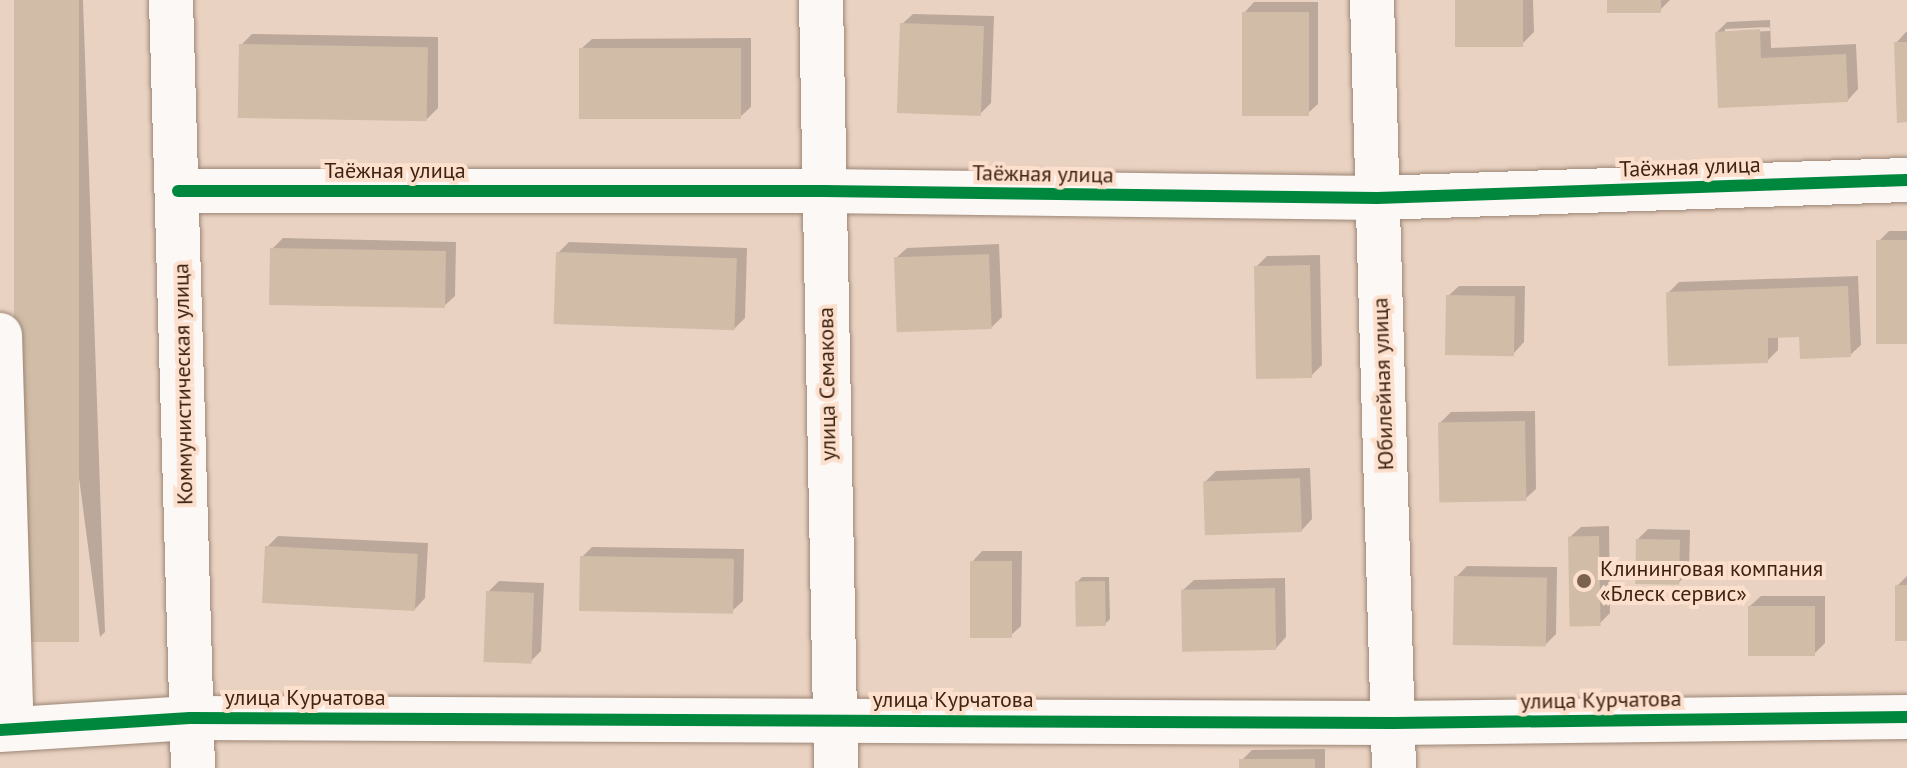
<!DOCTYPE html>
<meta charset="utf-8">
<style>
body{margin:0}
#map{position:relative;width:1907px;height:768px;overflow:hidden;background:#ead2c2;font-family:"PT Sans",sans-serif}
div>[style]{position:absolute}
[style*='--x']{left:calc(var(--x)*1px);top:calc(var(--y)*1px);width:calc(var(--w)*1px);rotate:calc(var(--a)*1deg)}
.shadow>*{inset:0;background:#0003}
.building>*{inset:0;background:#d0bca7;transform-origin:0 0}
.roads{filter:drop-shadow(0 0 2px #9c8675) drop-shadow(0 0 2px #9c8675)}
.minor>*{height:44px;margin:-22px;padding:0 22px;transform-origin:22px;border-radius:22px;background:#fcf8f6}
.cycleway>*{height:12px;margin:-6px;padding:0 6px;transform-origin:6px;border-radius:6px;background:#00873e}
.dots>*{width:22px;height:22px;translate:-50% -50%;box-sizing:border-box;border:4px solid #fcdfcc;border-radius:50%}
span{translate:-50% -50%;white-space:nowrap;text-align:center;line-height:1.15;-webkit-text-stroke:8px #fcdfcc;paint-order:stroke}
.street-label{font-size:22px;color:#3f2411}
.poi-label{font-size:22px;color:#3f2411}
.left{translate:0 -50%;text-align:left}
</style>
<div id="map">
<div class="shadow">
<i style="clip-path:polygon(16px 0,83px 0,105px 632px,100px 637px)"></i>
<i style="clip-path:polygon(1457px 0,1533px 0,1534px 32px,1523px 43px)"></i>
<i style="clip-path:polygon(1609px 0,1670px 0,1660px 10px)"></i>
<i style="clip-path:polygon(1254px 2px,1318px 2px,1318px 104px,1307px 114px,1244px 13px)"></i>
<i style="clip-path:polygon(913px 14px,994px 16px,991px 103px,980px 114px,902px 24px)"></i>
<i style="clip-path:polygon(evenodd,1770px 20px,1771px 48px,1856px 44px,1858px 89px,1848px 100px,1720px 106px,1717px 32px,1727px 22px,1770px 20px,1770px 27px,1770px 31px,1725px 33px,1725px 29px,1770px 27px)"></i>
<i style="clip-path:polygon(1906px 32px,1907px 32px,1907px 120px,1896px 43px)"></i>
<i style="clip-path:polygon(252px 34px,438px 37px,438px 108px,427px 119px,241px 45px)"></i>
<i style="clip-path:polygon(751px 38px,751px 107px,740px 117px,581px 49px,592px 39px)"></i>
<i style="clip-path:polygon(1889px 231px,1907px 231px,1907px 342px,1878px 242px)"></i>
<i style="clip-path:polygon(283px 238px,456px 242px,455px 296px,444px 306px,272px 249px)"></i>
<i style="clip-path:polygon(569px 242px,747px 248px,745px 318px,734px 329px,558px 253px)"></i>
<i style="clip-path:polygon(999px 244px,1002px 317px,992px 327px,896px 258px,907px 248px)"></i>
<i style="clip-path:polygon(1320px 255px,1322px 365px,1311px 376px,1256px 267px,1267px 256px)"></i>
<i style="clip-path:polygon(1858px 276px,1861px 345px,1850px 355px,1801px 335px,1778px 336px,1778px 350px,1767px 361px,1668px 293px,1679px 282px)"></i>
<i style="clip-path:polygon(1459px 286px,1525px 286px,1524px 342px,1514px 353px,1448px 296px)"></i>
<i style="clip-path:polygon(1535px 411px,1536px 489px,1525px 499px,1440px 423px,1451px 412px)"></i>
<i style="clip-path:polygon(1310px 468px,1312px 519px,1302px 530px,1205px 482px,1216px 471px)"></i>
<i style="clip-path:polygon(1609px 526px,1610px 613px,1599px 624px,1570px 537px,1581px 527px)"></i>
<i style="clip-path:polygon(1648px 529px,1690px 530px,1689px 573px,1678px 583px,1638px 539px)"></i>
<i style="clip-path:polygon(278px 536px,428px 543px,425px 598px,415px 609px,267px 547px)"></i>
<i style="clip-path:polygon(592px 547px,744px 549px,743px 601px,732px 611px,582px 557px)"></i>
<i style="clip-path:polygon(982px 551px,1022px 551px,1021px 626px,1010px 636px,972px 562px)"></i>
<i style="clip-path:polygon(1467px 566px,1557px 567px,1556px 634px,1546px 644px,1456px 577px)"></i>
<i style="clip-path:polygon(1907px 576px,1907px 639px,1897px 586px)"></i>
<i style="clip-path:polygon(1082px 577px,1109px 577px,1110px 619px,1105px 624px,1077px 582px)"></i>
<i style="clip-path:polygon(1285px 578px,1286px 637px,1276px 648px,1183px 590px,1194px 580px)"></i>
<i style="clip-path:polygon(499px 581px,544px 583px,541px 651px,530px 662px,488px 592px)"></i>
<i style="clip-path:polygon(1761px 596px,1825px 596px,1825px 643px,1814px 654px,1750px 606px)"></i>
<i style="clip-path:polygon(1325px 749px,1325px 768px,1241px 768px,1241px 761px,1252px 750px)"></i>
</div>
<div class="building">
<i style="left:14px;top:0;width:65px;height:642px"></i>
<i style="left:1455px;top:0;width:68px;height:47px"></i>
<i style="left:1607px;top:0;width:54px;height:13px"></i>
<i style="left:1242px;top:12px;width:67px;height:104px"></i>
<i style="left:900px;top:23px;width:84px;height:90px;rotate:2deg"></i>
<i style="clip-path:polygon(1760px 29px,1761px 58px,1846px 54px,1848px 102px,1718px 108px,1715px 32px)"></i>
<i style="clip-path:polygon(1894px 42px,1907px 42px,1907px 122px,1897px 123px)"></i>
<i style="left:239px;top:44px;width:189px;height:74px;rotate:1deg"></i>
<i style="left:741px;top:48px;width:71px;height:162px;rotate:90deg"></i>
<i style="left:1907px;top:240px;width:104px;height:31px;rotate:90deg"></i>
<i style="left:270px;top:248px;width:176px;height:57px;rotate:1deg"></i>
<i style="left:556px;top:252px;width:181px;height:72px;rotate:2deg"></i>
<i style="left:989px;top:254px;width:75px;height:95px;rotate:88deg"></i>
<i style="left:1310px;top:265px;width:113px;height:56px;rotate:89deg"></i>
<i style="clip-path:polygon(1848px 286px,1851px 357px,1800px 359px,1799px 337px,1768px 338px,1768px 363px,1668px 366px,1666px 292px)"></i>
<i style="left:1446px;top:295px;width:69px;height:60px;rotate:1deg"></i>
<i style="left:1525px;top:421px;width:80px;height:87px;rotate:89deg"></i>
<i style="left:1300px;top:478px;width:54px;height:97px;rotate:88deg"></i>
<i style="left:1599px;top:536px;width:90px;height:31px;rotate:89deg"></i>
<i style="left:1636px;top:539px;width:44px;height:45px;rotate:1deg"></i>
<i style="left:265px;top:546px;width:153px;height:57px;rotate:3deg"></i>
<i style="left:580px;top:556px;width:154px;height:55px;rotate:1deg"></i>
<i style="left:970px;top:561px;width:42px;height:77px"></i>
<i style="left:1454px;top:576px;width:93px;height:69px;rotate:1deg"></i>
<i style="left:1105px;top:581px;width:45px;height:30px;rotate:89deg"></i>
<i style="left:1895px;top:585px;width:12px;height:56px"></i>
<i style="left:1275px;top:588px;width:62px;height:94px;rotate:89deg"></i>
<i style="left:486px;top:591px;width:48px;height:71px;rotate:2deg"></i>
<i style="left:1748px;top:606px;width:67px;height:50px"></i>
<i style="left:1315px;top:759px;width:9px;height:76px;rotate:90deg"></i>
</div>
<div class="roads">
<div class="minor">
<i style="--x:171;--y:0;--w:768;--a:88.36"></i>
<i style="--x:821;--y:0;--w:768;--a:88.88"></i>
<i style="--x:1372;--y:0;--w:768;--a:88.36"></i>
<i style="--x:178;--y:191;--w:645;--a:0"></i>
<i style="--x:823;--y:191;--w:554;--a:0.72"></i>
<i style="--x:1377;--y:198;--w:530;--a:-1.95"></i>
<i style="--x:0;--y:335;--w:394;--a:88.3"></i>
<i style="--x:0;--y:730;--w:190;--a:-3.6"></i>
<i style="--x:190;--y:718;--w:1203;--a:0.24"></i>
<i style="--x:1393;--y:723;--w:514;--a:-0.67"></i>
</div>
</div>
<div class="cycleway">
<i style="--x:178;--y:191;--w:645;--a:0"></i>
<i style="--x:823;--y:191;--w:554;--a:0.72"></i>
<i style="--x:1377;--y:198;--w:530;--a:-1.95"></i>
<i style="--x:0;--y:730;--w:190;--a:-3.6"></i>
<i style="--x:190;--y:718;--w:1203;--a:0.24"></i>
<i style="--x:1393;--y:723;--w:514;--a:-0.67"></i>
</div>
<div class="dots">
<i style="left:1584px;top:581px;background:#7b614f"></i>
</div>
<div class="street-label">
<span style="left:1690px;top:167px;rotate:-2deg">Таёжная улица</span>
<span style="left:395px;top:171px">Таёжная улица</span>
<span style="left:1043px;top:174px;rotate:1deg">Таёжная улица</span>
<span style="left:183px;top:384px;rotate:-91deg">Коммунистическая улица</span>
<span style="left:827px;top:384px;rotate:-91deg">улица Семакова</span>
<span style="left:1383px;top:384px;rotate:-92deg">Юбилейная улица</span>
<span style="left:305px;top:698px">улица Курчатова</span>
<span style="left:953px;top:700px">улица Курчатова</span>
<span style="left:1601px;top:700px;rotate:-1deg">улица Курчатова</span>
</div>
<div class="poi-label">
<span class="left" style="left:1600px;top:581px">Клининговая компания<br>«Блеск сервис»</span>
</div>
</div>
